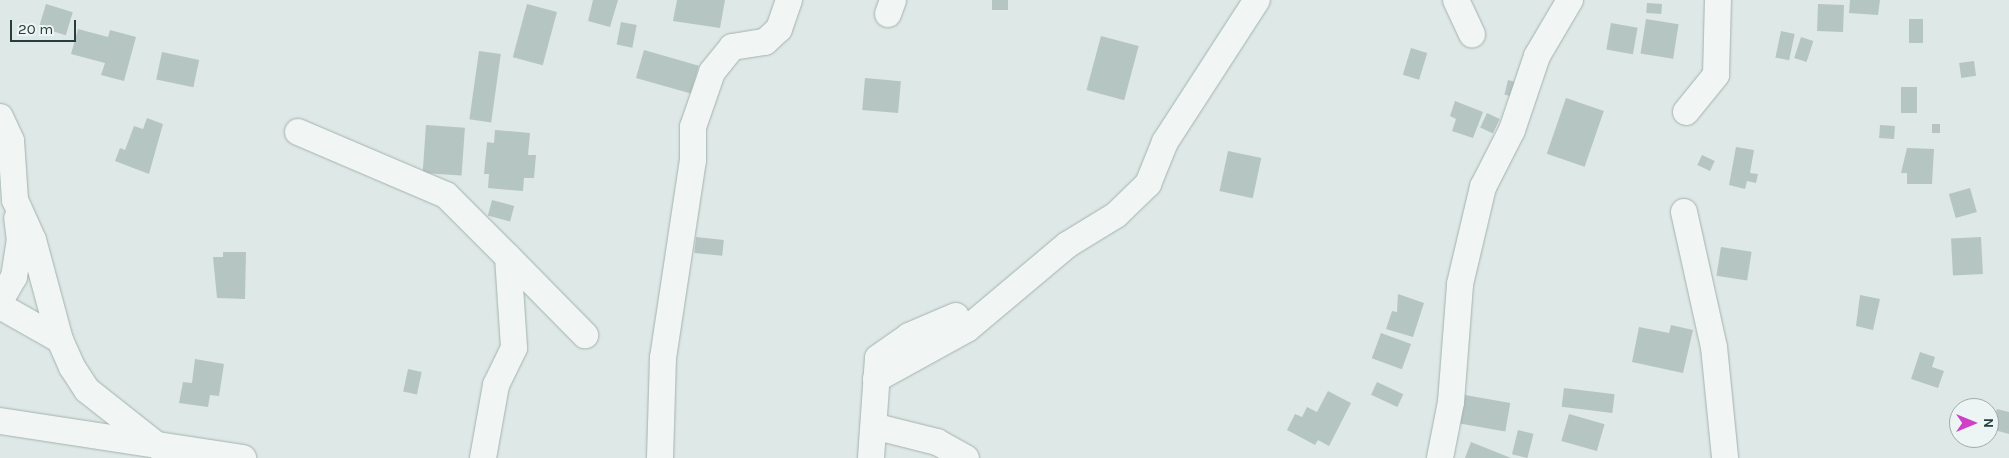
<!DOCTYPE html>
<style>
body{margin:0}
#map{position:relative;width:2009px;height:458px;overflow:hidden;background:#dee8e6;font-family:Karla,sans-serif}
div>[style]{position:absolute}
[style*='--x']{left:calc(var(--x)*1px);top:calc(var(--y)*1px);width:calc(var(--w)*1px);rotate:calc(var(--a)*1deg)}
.building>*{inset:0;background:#b5c5c2;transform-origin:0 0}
.roads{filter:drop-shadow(0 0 1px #a3b2af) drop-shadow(0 0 1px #a3b2af)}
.street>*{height:26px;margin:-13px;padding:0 13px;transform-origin:13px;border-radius:13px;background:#f1f6f5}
span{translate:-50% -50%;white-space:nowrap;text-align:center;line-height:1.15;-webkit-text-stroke:4px #edf5f4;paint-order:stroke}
.north{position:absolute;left:1949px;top:398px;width:50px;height:50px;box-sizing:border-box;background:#edf5f4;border:1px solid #9eacaa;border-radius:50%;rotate:90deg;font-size:14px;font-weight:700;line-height:20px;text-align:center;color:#273f3b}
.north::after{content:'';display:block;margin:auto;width:18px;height:22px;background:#cf40c9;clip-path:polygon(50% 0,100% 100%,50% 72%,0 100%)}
.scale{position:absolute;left:10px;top:20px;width:66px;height:22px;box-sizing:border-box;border:2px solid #273f3b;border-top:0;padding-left:6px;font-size:15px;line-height:18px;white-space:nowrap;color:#273f3b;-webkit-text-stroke:4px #edf5f4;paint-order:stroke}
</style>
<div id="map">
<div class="building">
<i style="clip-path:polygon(593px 0,618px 0,610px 27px,588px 21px)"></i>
<i style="clip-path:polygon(677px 0,725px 0,720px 28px,673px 21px)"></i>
<i style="left:992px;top:0;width:16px;height:10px"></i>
<i style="clip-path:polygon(1850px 0,1880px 0,1878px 15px,1849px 13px)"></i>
<i style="left:1647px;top:3px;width:15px;height:10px;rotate:4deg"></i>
<i style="left:46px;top:4px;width:28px;height:24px;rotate:17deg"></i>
<i style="left:527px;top:4px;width:31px;height:55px;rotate:15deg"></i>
<i style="left:1818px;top:4px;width:26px;height:27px;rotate:2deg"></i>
<i style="left:1646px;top:19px;width:33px;height:35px;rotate:9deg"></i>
<i style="left:1909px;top:19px;width:14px;height:24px"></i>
<i style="left:621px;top:22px;width:16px;height:23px;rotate:11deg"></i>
<i style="left:1611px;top:23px;width:27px;height:27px;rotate:10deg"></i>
<i style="clip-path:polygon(78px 29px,108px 37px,110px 30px,136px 37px,124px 81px,101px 75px,105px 63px,71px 54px)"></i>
<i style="left:1781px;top:31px;width:14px;height:27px;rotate:12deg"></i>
<i style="left:1101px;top:36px;width:39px;height:56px;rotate:15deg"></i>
<i style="left:1801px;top:37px;width:13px;height:22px;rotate:18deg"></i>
<i style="left:1411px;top:48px;width:17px;height:28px;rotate:17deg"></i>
<i style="left:644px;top:50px;width:57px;height:29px;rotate:16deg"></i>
<i style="left:479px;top:51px;width:22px;height:69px;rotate:8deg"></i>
<i style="left:162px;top:52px;width:38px;height:28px;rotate:12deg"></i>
<i style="left:1974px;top:61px;width:15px;height:15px;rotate:82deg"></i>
<i style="left:865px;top:78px;width:36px;height:32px;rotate:5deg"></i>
<i style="left:1508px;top:80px;width:12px;height:15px;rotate:14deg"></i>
<i style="left:1901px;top:87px;width:16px;height:26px"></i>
<i style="left:1566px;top:98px;width:40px;height:59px;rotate:19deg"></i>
<i style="clip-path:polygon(1455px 101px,1483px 112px,1473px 138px,1452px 131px,1456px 119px,1450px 116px)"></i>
<i style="left:1487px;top:113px;width:14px;height:16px;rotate:25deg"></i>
<i style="clip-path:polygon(147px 118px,163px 124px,149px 174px,115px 161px,120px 148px,125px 150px,134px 126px,143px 129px)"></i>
<i style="left:1932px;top:124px;width:8px;height:9px"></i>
<i style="left:426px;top:125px;width:39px;height:48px;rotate:4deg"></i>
<i style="left:1880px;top:125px;width:15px;height:13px;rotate:4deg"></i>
<i style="clip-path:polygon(495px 130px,530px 133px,528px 155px,536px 155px,534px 178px,524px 178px,523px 191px,488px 188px,489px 174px,484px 174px,487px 142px,494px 143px)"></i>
<i style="clip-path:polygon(1736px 147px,1754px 150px,1750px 173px,1758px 174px,1756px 183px,1747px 181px,1745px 189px,1729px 185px)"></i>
<i style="clip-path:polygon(1907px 148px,1934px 149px,1932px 184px,1907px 184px,1907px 173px,1901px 173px)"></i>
<i style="left:1228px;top:151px;width:34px;height:41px;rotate:12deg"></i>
<i style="left:1702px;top:155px;width:14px;height:11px;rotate:25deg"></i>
<i style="left:1970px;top:188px;width:25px;height:22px;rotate:74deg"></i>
<i style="left:492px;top:200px;width:23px;height:16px;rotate:15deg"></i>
<i style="left:696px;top:237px;width:28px;height:16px;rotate:6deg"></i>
<i style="left:1981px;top:237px;width:37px;height:30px;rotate:87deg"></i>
<i style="left:1721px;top:247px;width:31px;height:29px;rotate:9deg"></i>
<i style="clip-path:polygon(223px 252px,246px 252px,245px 299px,217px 298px,213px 257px,223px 257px)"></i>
<i style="clip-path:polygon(1398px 294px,1424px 303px,1413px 337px,1386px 329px,1392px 311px,1397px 312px)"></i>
<i style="clip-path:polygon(1860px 295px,1880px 299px,1873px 330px,1856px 326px)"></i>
<i style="clip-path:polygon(1671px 325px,1693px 330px,1683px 373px,1632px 362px,1639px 327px,1669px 333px)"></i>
<i style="left:1381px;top:333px;width:32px;height:27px;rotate:20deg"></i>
<i style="clip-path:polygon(1920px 352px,1935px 357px,1932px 367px,1944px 371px,1938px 388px,1911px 379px)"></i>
<i style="clip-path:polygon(195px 359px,224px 364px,219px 396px,210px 395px,208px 407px,179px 403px,183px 382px,192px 383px)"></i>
<i style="left:408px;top:369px;width:14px;height:23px;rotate:12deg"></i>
<i style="left:1377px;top:382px;width:29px;height:14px;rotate:25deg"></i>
<i style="left:1564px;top:388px;width:51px;height:19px;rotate:7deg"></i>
<i style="clip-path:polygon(1328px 391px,1351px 403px,1329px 446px,1318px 440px,1315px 445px,1287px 430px,1295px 414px,1302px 417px,1307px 407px,1317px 412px)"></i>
<i style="left:1465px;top:395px;width:46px;height:29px;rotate:10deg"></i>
<i style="clip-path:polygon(1997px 409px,2009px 412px,2009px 434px,1991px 429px)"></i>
<i style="left:1569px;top:414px;width:37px;height:28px;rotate:16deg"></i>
<i style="left:1518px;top:430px;width:16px;height:25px;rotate:14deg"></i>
<i style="clip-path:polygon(1471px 442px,1511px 458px,1465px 458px)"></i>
</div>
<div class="roads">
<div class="street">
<i style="--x:1456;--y:0;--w:38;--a:65"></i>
<i style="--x:888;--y:14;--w:15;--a:-70"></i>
<i style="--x:1686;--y:112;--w:48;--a:-51"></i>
<i style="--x:1716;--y:75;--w:75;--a:-88.5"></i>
<i style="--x:0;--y:117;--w:26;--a:65"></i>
<i style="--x:11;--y:141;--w:59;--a:86.1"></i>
<i style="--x:15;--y:200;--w:44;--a:65.8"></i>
<i style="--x:33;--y:240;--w:104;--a:74.9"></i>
<i style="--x:60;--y:340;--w:30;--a:66"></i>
<i style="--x:72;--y:367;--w:27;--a:57"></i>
<i style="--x:87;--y:390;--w:110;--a:38.3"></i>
<i style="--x:298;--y:132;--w:161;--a:23.1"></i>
<i style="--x:446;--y:195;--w:88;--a:45"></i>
<i style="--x:508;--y:257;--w:91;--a:86.2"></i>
<i style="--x:514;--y:348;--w:41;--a:115.9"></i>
<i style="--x:496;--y:385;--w:74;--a:100.1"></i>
<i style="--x:1684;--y:212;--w:138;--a:77.5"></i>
<i style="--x:1714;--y:347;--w:112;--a:84.3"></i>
<i style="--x:508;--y:257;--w:110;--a:45.4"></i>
<i style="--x:0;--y:301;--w:28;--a:-60"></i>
<i style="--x:14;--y:277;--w:36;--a:-81"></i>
<i style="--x:20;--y:241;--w:23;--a:-97"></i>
<i style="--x:0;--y:306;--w:69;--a:29.5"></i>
<i style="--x:876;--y:379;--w:104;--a:-28.8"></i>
<i style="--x:967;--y:329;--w:131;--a:-40"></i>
<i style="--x:1067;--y:245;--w:57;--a:-31.5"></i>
<i style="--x:1116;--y:215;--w:45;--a:-44.1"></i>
<i style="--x:1148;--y:184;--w:45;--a:-68"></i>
<i style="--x:1165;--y:142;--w:169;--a:-57.1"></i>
<i style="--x:0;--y:421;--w:246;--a:8.7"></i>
<i style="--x:873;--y:432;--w:12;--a:-14"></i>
<i style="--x:885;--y:429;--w:54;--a:14"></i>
<i style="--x:937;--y:442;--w:33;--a:29"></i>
<i style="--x:660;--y:458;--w:100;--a:-88.3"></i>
<i style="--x:663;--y:358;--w:200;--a:-81.4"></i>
<i style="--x:693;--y:160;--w:33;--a:-90"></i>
<i style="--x:693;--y:127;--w:58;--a:-70.9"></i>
<i style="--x:712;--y:72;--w:32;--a:-51"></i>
<i style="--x:732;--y:47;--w:33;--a:-9"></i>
<i style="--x:765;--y:42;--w:19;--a:-43"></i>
<i style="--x:779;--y:29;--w:31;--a:-71"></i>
<i style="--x:871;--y:458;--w:100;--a:-86"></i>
<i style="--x:878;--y:358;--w:38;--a:-35"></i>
<i style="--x:909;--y:336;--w:51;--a:-23.1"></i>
<i style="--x:1440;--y:458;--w:57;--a:-78.9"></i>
<i style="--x:1451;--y:402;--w:118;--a:-85.6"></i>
<i style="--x:1460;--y:284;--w:100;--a:-76.7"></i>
<i style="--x:1483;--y:187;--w:64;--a:-63"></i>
<i style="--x:1512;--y:130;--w:78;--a:-71.3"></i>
<i style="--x:1537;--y:56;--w:65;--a:-59.5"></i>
</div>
</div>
<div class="north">N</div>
<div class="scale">20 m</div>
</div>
